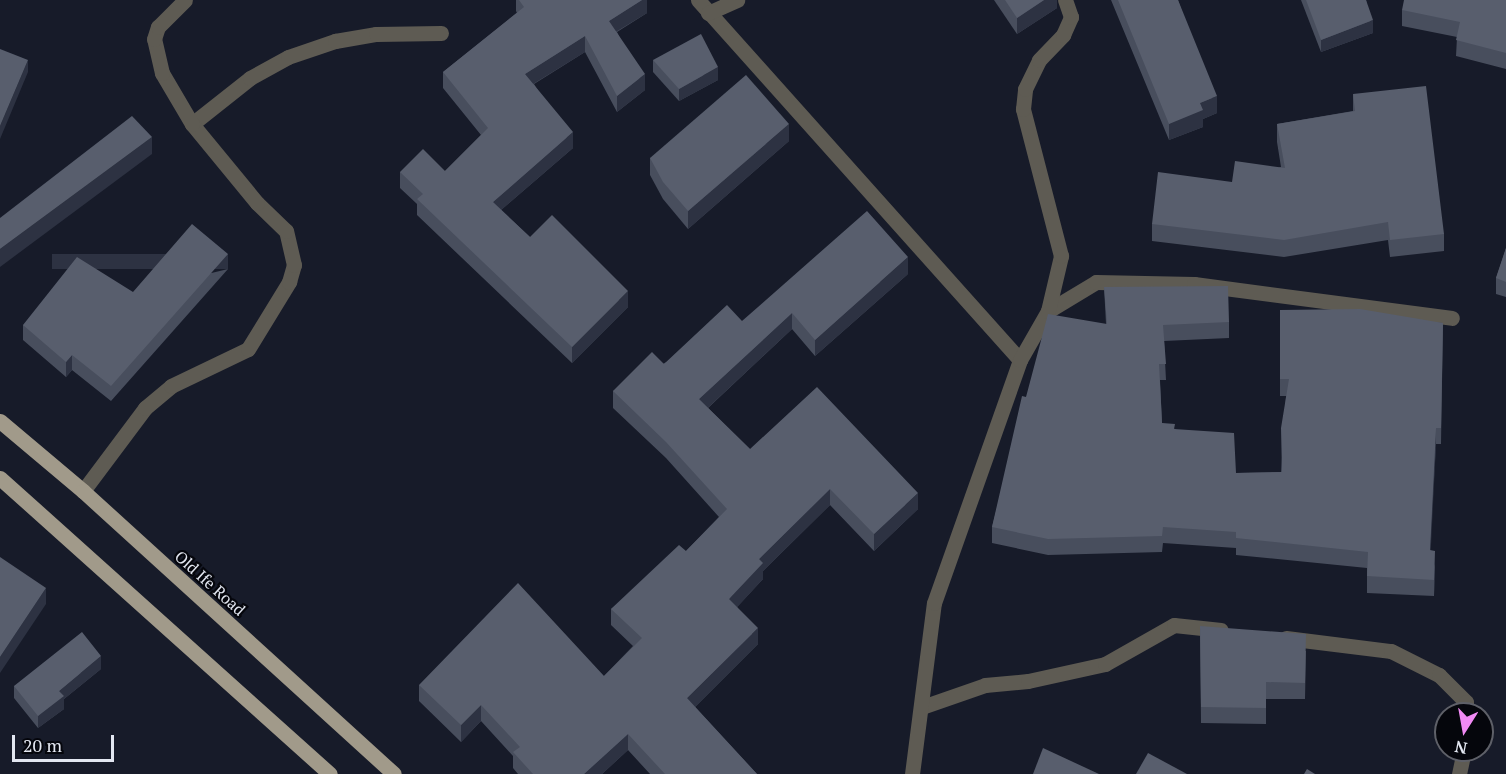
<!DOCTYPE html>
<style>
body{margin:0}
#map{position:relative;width:1506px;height:774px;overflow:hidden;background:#171b29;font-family:"PT Serif",serif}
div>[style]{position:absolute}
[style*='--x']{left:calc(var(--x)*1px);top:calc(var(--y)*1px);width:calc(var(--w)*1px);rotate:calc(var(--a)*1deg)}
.service>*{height:15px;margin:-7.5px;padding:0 7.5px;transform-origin:7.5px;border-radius:7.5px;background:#5e5b53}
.minor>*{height:15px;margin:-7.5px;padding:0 7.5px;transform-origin:7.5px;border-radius:7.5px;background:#5e5b53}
.primary>*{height:15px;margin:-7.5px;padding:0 7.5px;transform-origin:7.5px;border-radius:7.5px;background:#a19a8a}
.wall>*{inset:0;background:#484e5d}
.shaded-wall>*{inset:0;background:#2d3242;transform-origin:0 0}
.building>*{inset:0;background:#585e6d}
span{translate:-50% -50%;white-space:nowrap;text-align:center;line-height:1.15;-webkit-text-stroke:4.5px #05060c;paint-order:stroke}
.street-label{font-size:16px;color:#e3e7f1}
.north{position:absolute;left:1434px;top:702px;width:60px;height:60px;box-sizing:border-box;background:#05060c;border:2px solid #5e6068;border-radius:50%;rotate:191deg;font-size:16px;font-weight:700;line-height:24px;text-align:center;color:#e3e7f1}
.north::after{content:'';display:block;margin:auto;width:21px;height:27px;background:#f18af4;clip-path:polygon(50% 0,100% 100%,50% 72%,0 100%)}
.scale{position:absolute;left:12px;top:735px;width:102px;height:27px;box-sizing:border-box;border:3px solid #e3e7f1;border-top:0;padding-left:8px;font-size:18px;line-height:21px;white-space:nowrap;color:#e3e7f1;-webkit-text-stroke:4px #05060c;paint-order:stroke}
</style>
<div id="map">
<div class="service">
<i style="--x:192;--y:124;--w:74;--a:-38.4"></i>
<i style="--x:250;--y:78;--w:43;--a:-28.9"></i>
<i style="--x:288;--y:57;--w:50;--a:-18.8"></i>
<i style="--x:335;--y:41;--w:42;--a:-9.7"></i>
<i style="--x:376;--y:34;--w:65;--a:-0.9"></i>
<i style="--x:83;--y:491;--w:104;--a:-53.2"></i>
<i style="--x:145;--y:408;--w:34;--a:-40"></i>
<i style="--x:171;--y:386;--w:85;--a:-25.7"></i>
<i style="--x:248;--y:349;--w:79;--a:-58.5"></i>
<i style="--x:289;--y:282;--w:18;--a:-74"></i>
<i style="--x:294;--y:265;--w:35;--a:-103"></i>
<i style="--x:286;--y:231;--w:40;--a:-136"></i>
<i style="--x:257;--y:203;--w:102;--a:-129.4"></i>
<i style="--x:192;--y:124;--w:59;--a:-120.5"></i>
<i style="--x:162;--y:73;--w:35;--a:-103"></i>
<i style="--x:154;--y:39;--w:13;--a:-72"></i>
<i style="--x:158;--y:27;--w:38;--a:-45"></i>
</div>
<div class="minor">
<i style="--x:698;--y:0;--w:483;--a:48.2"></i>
<i style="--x:708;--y:13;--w:32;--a:-24"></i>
<i style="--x:1048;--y:311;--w:56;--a:-31.1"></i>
<i style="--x:1096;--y:282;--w:98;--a:1.2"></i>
<i style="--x:1194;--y:284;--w:260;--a:7.5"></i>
<i style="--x:1286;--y:638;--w:106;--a:7.1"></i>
<i style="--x:1391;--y:651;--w:54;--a:26.6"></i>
<i style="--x:1439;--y:675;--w:38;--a:45"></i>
<i style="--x:1466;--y:702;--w:12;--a:90"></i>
<i style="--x:922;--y:707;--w:67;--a:-19.2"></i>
<i style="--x:985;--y:685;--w:43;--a:-5.3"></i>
<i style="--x:1028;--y:681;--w:79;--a:-12.4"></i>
<i style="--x:1105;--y:664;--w:79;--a:-29.5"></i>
<i style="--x:1174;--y:625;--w:47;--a:6.1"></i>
<i style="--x:912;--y:774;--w:172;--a:-82.7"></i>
<i style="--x:934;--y:603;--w:258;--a:-70.5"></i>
<i style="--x:1020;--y:360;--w:56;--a:-60.3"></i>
<i style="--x:1048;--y:311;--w:57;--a:-76.7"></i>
<i style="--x:1061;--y:256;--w:152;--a:-104.5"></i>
<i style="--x:1023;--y:109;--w:20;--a:-84"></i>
<i style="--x:1025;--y:89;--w:32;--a:-64"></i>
<i style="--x:1039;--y:60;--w:35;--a:-46"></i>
<i style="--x:1063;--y:35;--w:20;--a:-66"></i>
<i style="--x:1071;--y:17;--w:18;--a:-109"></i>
<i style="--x:1459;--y:774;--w:25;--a:-78"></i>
</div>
<div class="primary">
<i style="--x:0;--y:421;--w:109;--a:40.1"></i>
<i style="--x:83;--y:491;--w:420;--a:42.3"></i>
<i style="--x:0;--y:478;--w:443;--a:41.9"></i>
</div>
<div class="wall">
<i style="clip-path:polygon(516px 0,647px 0,647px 13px,617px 32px,645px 90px,617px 112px,585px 52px,534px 84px,573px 148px,501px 210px,530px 237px,628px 307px,572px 363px,417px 215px,417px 204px,400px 188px,400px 172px,445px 171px,481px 135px,443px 88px,443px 72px,517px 13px,516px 11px)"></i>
<i style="clip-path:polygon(994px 0,1057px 0,1057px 8px,1017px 34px)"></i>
<i style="clip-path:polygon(1111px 0,1178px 0,1217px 113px,1203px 119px,1203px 127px,1169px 140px)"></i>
<i style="clip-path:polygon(1301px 0,1366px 0,1373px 33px,1321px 52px)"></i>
<i style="clip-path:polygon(1506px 0,1506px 69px,1456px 56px,1457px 37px,1402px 26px,1402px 10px)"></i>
<i style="clip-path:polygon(653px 60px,718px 80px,679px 101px,653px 72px)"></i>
<i style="clip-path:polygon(1353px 94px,1444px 234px,1444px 251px,1390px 257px,1388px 240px,1284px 257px,1152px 241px,1152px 224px,1232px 182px,1281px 167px,1277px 142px,1277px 124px,1353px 111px)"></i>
<i style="clip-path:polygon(789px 141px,688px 229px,663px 199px,650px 175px,650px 158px)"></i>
<i style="clip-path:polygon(1506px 248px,1506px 297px,1496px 294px,1496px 278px)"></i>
<i style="clip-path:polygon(228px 269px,111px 401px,72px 370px,66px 377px,23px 340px,23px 325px,133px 292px)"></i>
<i style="clip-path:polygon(908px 274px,815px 356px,792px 329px,708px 408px,750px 449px,918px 509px,874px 551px,830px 505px,763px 571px,763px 579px,737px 607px,758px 644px,695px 707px,757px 774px,650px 774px,628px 750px,602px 774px,518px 774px,513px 768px,513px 756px,481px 721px,461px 742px,419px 701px,419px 685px,604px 676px,633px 646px,611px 625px,611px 609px,686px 551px,719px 517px,666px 458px,613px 408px,613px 391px,742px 321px)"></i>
<i style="clip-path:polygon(1104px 287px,1229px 322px,1229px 338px,1164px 341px,1166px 380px,1160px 380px,1162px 423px,1175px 429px,1236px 473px,1281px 472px,1286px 396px,1280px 396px,1280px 310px,1443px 323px,1441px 444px,1436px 444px,1430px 550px,1435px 567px,1434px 596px,1367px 593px,1367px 568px,1236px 555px,1236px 548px,1163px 543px,1162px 552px,1048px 555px,992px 543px,992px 527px,1026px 397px,1106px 324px)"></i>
<i style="clip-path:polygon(1200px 626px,1306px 651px,1305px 699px,1266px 699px,1266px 724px,1201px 723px)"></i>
<i style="clip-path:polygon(101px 669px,64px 699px,64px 709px,38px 728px,14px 698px,14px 686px)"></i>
</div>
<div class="shaded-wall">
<i style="clip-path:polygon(642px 0,647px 0,647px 13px,609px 36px,609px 21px)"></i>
<i style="clip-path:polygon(1044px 0,1057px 0,1057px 8px,1017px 34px,1017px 18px)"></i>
<i style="clip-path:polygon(1373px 20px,1373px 33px,1321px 52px,1321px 40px)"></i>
<i style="clip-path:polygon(585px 36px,585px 52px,525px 89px,525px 74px)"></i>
<i style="clip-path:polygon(28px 60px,28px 72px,0 139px,0 126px)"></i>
<i style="clip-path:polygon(718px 67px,718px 80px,679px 101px,679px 89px)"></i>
<i style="clip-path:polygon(645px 74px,645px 90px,617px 112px,617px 96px)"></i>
<i style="clip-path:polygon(1217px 96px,1217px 113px,1203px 119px,1203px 127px,1169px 140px,1169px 124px,1200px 103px)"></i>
<i style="clip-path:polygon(789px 124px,789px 141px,688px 229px,688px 211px)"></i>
<i style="clip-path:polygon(573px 132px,573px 148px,493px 217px,493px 202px)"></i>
<i style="clip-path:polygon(152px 137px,152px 154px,0 267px,0 249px)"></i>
<i style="left:228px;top:254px;width:15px;height:176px;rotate:90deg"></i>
<i style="clip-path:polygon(908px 257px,908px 274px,815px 356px,815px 340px)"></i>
<i style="clip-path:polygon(628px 291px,628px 307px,572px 363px,572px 347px)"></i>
<i style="clip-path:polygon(792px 313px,792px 329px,699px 416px,699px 399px)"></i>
<i style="clip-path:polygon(72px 355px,72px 370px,66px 377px,66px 362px)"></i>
<i style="clip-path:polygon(1436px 428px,1436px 444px,1430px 566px,1430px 550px)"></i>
<i style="clip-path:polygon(830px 489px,830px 505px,763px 571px,763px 579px,729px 616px,729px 599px,759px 559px)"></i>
<i style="clip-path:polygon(918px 493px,918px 509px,874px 551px,874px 534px)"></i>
<i style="clip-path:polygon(1435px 551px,1435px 567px,1434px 596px,1434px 580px)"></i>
<i style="clip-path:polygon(46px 588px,46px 604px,0 673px,0 657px)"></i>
<i style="clip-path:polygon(758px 628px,758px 644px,687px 715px,687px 698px)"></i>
<i style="clip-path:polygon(101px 656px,101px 669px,64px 699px,64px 709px,38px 728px,38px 716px,59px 691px)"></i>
<i style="clip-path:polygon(481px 705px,481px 721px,461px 742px,461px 725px)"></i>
<i style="clip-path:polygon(628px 734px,628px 750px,602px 774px,584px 774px)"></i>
</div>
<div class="building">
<i style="clip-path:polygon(519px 0,642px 0,609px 21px,645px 74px,617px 96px,585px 36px,525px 74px,573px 132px,493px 202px,530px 237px,552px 215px,628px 291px,572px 347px,417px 199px,423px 194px,400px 172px,423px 149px,445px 171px,488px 128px,443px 72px,524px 7px)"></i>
<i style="clip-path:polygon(1005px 0,1044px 0,1017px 18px)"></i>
<i style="clip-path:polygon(1118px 0,1178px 0,1217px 96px,1200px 103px,1203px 110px,1169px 124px)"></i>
<i style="clip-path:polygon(1306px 0,1366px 0,1373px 20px,1321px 40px)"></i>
<i style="clip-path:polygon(1404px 0,1506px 0,1506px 53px,1456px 40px,1460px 22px,1402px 10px)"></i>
<i style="clip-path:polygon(701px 34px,718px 67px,679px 89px,653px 60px)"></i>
<i style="clip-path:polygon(0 49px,28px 60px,0 126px)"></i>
<i style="clip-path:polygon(746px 75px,789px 124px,688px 211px,663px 182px,650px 158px)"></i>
<i style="clip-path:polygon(1426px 86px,1444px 234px,1390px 240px,1388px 222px,1284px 240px,1152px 224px,1158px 172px,1232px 182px,1235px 161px,1285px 168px,1277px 124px,1355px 111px,1353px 94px)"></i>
<i style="clip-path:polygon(132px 116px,152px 137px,0 249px,0 218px)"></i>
<i style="clip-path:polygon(867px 211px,908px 257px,815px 340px,792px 313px,699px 399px,750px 449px,817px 387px,918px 493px,874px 534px,830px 489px,759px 559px,763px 563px,729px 599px,758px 628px,687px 698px,757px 774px,665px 774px,628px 734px,584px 774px,533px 774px,513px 752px,520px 747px,481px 705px,461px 725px,419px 685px,518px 583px,604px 676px,642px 638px,611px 609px,679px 545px,686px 551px,727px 509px,666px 442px,613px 391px,652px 352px,664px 364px,727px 305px,742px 321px)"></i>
<i style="clip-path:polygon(192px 224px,228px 254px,111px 386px,72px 355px,66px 362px,23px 325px,77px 257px,133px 292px)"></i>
<i style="clip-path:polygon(1506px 248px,1506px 282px,1496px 278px)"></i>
<i style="clip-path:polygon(1228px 286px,1229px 322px,1163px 325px,1166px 364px,1159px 364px,1162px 423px,1175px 424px,1174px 429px,1234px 433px,1236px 473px,1282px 472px,1281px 428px,1289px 379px,1280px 379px,1280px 310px,1360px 309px,1443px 323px,1441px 428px,1436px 428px,1430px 550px,1435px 551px,1434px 580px,1367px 576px,1368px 552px,1236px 538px,1236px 532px,1163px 527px,1162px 536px,1048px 539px,992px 527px,1022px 396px,1026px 397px,1048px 314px,1107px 324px,1104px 287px)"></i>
<i style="clip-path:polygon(0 557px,46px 588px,0 657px)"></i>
<i style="clip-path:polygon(1200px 626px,1306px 634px,1305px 683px,1266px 682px,1266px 708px,1201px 707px)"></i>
<i style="clip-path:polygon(82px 632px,101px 656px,59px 691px,64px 696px,38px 716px,14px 686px)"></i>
<i style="clip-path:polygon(1043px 748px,1099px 774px,1033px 774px)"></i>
<i style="clip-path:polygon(1148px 753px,1187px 774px,1136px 774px)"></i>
<i style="clip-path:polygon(1307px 769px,1315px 774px,1304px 774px)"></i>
</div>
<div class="street-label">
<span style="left:210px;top:583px;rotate:42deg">Old Ife Road</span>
</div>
<div class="north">N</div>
<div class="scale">20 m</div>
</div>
